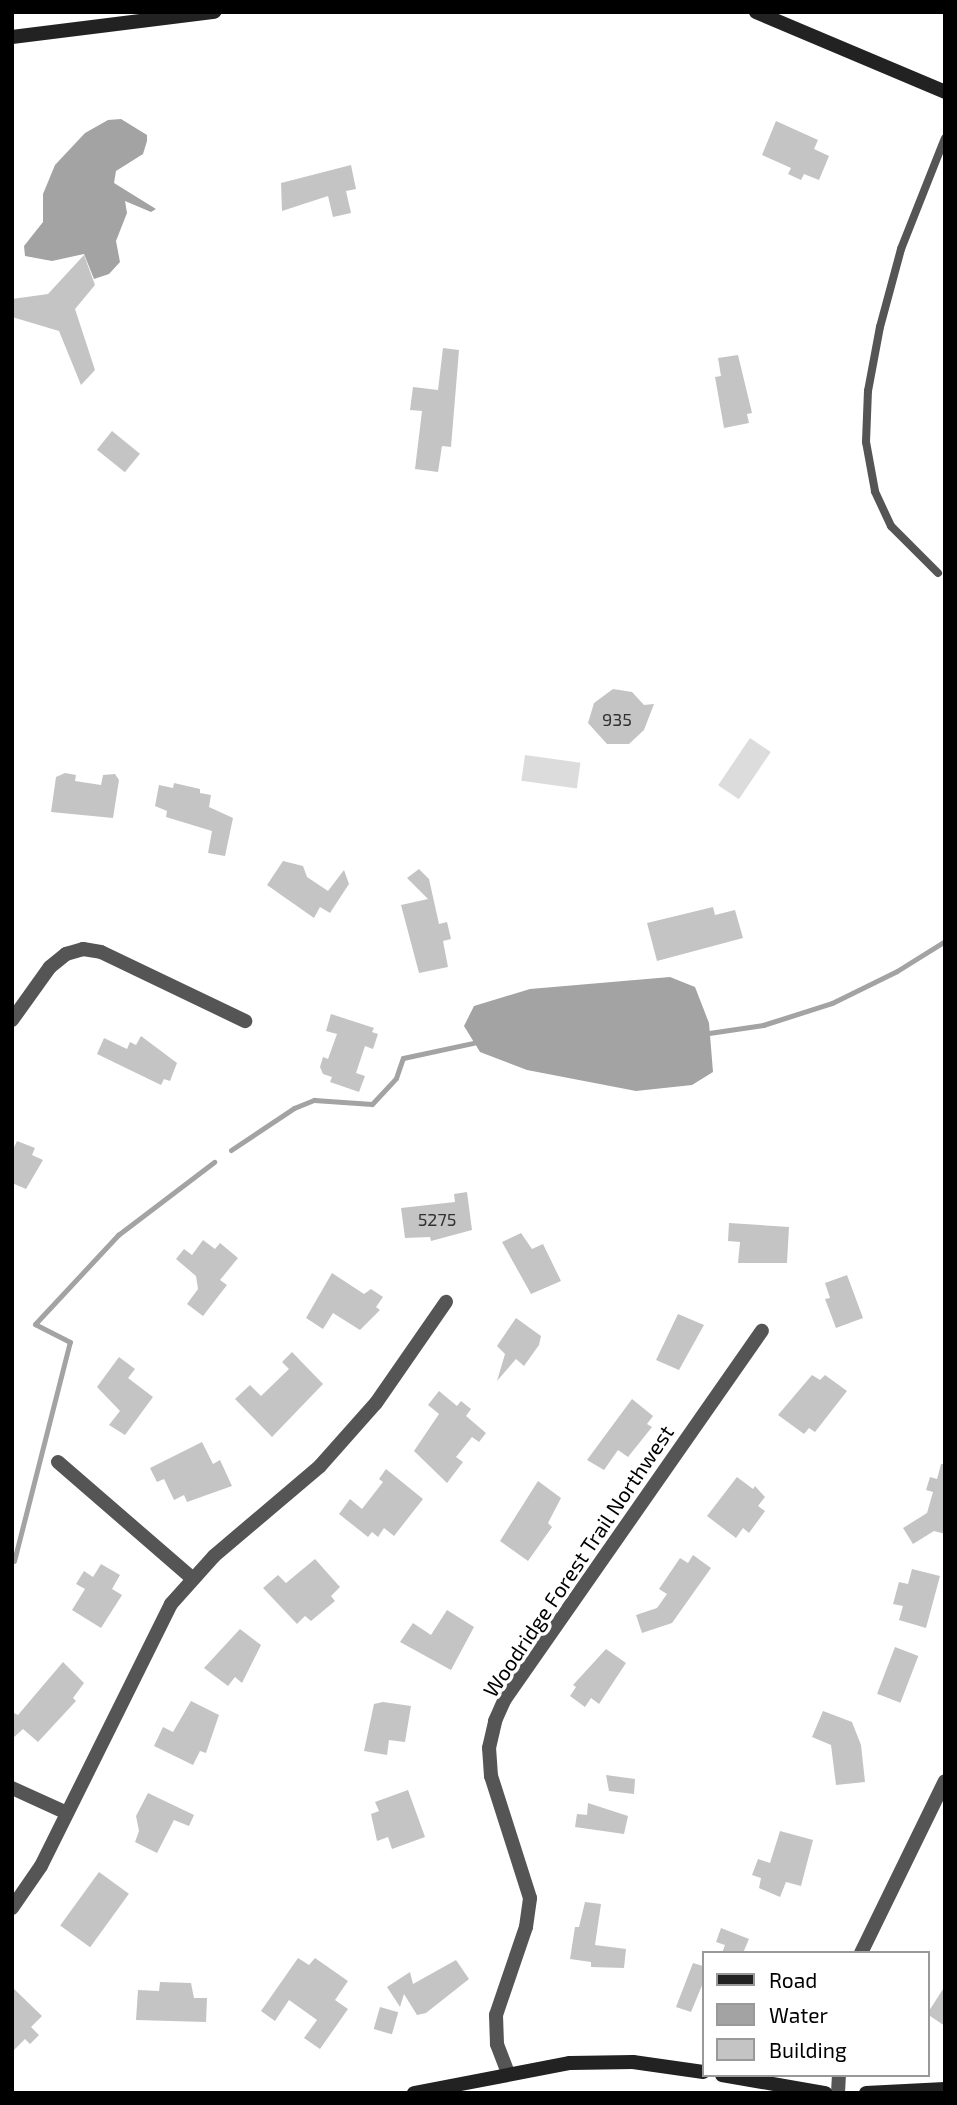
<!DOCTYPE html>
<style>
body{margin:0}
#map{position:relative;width:957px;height:2105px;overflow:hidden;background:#fff;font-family:"Exo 2",sans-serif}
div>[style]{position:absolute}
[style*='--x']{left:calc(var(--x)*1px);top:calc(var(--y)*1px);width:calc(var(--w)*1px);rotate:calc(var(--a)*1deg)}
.green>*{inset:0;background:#dcdcdc;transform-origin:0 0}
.water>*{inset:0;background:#a3a3a3}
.stream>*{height:5px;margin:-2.5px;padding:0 2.5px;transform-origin:2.5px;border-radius:2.5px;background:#a3a3a3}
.building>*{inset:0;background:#c4c4c4;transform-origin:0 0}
.lane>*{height:8px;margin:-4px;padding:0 4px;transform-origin:4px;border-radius:4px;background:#555}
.street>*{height:14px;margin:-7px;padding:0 7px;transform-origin:7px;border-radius:7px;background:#555}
.secondary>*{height:14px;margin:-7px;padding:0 7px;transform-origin:7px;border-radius:7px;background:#222}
span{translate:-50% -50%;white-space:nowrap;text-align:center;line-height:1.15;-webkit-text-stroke:7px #fff;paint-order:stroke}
.number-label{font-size:18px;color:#313131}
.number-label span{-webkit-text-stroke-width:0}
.street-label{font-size:21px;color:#000}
.frame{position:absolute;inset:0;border:14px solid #000;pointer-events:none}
.legend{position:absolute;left:702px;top:1951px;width:228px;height:126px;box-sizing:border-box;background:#fff;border:2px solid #999;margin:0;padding:9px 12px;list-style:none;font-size:21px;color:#000}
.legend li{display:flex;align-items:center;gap:14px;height:35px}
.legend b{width:35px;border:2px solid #999}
</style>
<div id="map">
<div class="green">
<i style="left:750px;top:738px;width:25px;height:57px;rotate:34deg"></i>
<i style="left:525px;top:755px;width:56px;height:26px;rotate:8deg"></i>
</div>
<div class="water">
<i style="clip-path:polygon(121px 119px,147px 135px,147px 141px,143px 154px,116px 171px,114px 183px,156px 209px,151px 212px,125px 201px,127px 213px,116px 241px,120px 262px,109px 274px,94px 279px,84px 254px,52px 261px,25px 256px,24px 246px,43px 222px,43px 194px,55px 165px,85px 133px,108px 120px)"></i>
<i style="clip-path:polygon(670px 977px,695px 987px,709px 1023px,713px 1072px,692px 1085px,636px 1091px,527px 1070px,480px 1052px,464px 1026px,474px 1006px,530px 989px)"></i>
</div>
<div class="stream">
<i style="--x:709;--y:1033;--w:55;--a:-8.4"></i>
<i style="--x:763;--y:1025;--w:72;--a:-17.7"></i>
<i style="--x:832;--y:1003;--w:72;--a:-26.2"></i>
<i style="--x:897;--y:971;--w:57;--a:-32"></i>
<i style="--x:231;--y:1150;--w:76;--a:-33.7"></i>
<i style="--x:294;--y:1108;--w:22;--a:-22"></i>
<i style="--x:314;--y:1100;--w:58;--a:3.9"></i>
<i style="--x:372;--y:1104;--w:35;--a:-47"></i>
<i style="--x:396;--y:1078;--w:21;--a:-71"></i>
<i style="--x:403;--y:1058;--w:72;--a:-12.1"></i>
<i style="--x:14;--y:1561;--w:226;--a:-75.7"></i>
<i style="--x:70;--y:1342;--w:39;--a:-153"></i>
<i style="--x:35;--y:1324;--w:122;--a:-47"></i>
<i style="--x:118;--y:1235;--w:121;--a:-37.2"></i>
</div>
<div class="building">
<i style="clip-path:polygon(776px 121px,818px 140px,814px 149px,829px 156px,819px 180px,804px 174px,801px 180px,788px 174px,791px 168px,762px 155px)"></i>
<i style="clip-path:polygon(351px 165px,356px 189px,346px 191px,351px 213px,333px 217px,328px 196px,282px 211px,281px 183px)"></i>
<i style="clip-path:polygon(84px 255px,95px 285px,75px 309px,95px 370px,81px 385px,59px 331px,12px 317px,12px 299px,48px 294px)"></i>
<i style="clip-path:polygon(443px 348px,459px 350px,451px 447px,442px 446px,438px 472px,415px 469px,422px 411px,410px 410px,413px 387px,438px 390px)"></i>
<i style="clip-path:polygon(738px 355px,752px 413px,747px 414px,749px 423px,724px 428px,715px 377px,721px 376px,718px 358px)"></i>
<i style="left:112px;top:431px;width:36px;height:24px;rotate:39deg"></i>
<i style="clip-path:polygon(613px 689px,632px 692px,644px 705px,654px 704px,644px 730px,629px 744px,607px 744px,588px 723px,594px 703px)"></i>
<i style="clip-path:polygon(65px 773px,76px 775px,75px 781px,101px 785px,103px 775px,115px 774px,119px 780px,113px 818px,51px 812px,56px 777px)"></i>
<i style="clip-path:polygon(174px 783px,200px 789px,200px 793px,211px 795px,209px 807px,233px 818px,225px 856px,208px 853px,212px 831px,166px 817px,167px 811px,155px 806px,159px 785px,173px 788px)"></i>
<i style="clip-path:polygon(283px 861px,303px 866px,307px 877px,328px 891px,344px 870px,349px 884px,330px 913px,320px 907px,314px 918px,267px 885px)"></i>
<i style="clip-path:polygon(419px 869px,429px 879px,439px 924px,447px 922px,451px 939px,443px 941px,448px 967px,419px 973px,401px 905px,428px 899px,407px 878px)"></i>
<i style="clip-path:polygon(713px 907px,715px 915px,735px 910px,743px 938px,657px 961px,647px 923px)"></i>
<i style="clip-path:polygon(331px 1014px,374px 1028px,372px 1032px,378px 1034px,373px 1049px,365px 1046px,356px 1073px,365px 1076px,359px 1092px,330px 1082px,332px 1077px,323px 1074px,320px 1067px,323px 1057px,328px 1059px,337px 1034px,326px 1031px)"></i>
<i style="clip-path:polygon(141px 1036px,177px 1063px,170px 1081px,164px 1079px,161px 1085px,97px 1054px,104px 1038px,127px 1049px,130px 1042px,136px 1045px)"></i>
<i style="clip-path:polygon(17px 1141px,35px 1148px,32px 1155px,43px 1160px,26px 1189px,12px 1183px,12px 1152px)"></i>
<i style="clip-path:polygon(467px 1192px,472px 1230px,431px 1241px,430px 1237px,405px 1238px,401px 1208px,455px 1202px,454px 1194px)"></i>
<i style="clip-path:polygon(729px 1223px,789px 1227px,787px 1263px,738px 1263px,740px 1242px,728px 1241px)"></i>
<i style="clip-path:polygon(521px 1233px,532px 1249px,543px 1244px,561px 1281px,531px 1294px,502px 1242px)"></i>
<i style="clip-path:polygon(203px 1240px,215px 1249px,220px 1243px,238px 1258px,220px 1280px,227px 1285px,203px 1316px,187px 1304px,198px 1289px,196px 1276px,176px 1259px,184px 1249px,192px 1255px)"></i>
<i style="clip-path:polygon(332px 1273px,364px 1294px,371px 1289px,383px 1297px,376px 1307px,380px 1310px,360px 1330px,333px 1313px,323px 1329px,306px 1318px)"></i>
<i style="clip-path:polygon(847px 1275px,863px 1318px,836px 1328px,825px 1299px,830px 1298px,825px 1283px)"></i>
<i style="clip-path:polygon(678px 1314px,704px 1325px,679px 1370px,656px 1360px)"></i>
<i style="clip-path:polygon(516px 1318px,541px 1336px,539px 1345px,524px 1366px,516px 1359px,497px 1381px,505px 1354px,497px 1346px)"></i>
<i style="clip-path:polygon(292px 1352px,323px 1384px,272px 1437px,235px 1399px,250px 1385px,261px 1396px,289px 1369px,282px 1362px)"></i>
<i style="clip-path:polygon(119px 1357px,135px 1369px,128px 1378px,153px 1397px,125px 1435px,109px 1425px,120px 1411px,97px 1387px)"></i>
<i style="clip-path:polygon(812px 1375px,820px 1380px,825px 1375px,847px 1391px,815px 1432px,809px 1428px,804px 1434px,778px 1415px)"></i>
<i style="clip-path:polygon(439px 1391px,457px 1406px,461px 1401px,471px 1409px,466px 1416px,486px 1433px,479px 1442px,472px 1437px,456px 1457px,463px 1462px,447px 1483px,414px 1451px,439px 1414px,428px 1405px)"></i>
<i style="clip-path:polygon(632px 1399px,653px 1416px,647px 1424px,652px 1427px,628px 1457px,618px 1450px,604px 1470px,587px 1460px)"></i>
<i style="clip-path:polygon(202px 1442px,213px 1464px,220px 1460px,232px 1486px,187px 1502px,184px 1495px,174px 1500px,164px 1479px,157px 1482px,150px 1468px)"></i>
<i style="clip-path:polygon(941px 1464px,945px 1464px,945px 1534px,934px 1531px,913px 1544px,903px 1528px,927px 1513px,933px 1492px,926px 1490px,930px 1477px,937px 1479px)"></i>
<i style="clip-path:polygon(386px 1469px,423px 1499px,394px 1536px,384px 1528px,378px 1537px,372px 1532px,368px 1537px,339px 1514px,350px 1499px,362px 1509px,383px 1482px,379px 1479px)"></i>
<i style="clip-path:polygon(737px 1477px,753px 1489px,755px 1486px,765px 1497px,758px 1506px,765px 1511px,749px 1533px,743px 1528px,736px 1538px,707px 1516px)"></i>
<i style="clip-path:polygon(538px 1481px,561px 1498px,548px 1523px,552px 1527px,528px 1561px,500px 1541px)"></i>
<i style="clip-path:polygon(693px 1555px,711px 1568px,672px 1623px,642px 1633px,636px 1615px,657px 1608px,667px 1594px,659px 1589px,680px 1558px,688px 1563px)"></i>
<i style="clip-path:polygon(315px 1559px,340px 1587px,331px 1596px,335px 1601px,311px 1621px,305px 1616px,297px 1624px,263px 1588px,278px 1575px,286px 1583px)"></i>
<i style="clip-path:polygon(101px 1564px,120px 1575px,112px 1589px,122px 1595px,101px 1628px,72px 1610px,85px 1589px,76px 1584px,84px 1571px,93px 1577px)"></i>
<i style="clip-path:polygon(912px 1569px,940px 1576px,926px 1628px,899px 1620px,903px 1606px,893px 1604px,899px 1582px,908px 1584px)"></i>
<i style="clip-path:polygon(447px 1610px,474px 1627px,451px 1670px,400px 1642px,413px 1623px,431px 1635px)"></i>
<i style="clip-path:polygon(240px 1629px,261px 1645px,242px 1683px,235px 1677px,228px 1686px,204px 1668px)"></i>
<i style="left:895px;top:1647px;width:25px;height:50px;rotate:21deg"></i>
<i style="clip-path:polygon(606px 1649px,626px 1663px,599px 1704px,591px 1698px,585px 1707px,570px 1696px,576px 1687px,573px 1685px)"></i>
<i style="clip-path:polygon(63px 1662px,84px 1683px,73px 1698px,76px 1701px,38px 1742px,23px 1729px,12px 1739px,12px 1712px,18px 1715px)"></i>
<i style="clip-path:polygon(191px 1701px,219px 1715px,206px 1753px,200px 1751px,193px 1765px,154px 1746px,163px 1727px,173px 1732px)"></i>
<i style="clip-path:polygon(383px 1702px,411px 1706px,405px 1742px,389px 1740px,387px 1755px,364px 1751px,374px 1704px)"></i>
<i style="clip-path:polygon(823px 1711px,852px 1722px,861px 1745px,865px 1782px,836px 1785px,831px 1745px,812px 1737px)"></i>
<i style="clip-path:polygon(606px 1775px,635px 1779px,634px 1794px,609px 1791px)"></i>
<i style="clip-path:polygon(408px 1790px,425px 1837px,392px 1849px,388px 1837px,377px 1841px,371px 1814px,379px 1811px,375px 1802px)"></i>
<i style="clip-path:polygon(148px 1793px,194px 1815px,189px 1826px,174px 1820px,157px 1853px,135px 1842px,139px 1831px,136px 1816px)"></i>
<i style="clip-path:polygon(588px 1803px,628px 1816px,624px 1834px,575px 1827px,577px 1814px,587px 1815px)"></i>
<i style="clip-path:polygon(780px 1831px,813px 1840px,801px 1886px,786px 1882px,780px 1897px,759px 1888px,761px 1878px,752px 1875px,758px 1859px,770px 1863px)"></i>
<i style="left:99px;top:1872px;width:37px;height:66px;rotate:36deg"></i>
<i style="clip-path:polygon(585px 1902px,601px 1904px,595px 1945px,626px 1949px,624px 1968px,591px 1967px,591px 1962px,570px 1959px,575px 1927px,579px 1927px)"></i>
<i style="clip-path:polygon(721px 1928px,749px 1939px,743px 1953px,722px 1953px,725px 1945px,716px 1942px)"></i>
<i style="clip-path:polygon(298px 1958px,309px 1965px,315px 1958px,348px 1981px,335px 2000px,348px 2009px,320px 2049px,304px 2038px,317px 2020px,289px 2000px,275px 2021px,261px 2011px)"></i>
<i style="clip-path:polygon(456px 1960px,469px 1979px,426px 2013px,417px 2015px,404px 1994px,400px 2007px,387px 1987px,410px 1972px,413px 1984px)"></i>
<i style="clip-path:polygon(693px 1963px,703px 1966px,703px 1983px,691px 2012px,676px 2007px)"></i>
<i style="clip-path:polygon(160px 1982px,191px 1983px,194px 1998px,207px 1998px,206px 2022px,136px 2020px,138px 1990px,159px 1991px)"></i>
<i style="clip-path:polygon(945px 1986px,945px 2026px,927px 2014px)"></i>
<i style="clip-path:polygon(12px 1987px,42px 2016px,31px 2027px,39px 2035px,30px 2044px,25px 2039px,12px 2052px)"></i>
<i style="left:380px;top:2007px;width:19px;height:23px;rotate:16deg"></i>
</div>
<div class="lane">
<i style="--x:938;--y:573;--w:66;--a:-135"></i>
<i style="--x:891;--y:526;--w:38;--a:-115"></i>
<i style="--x:875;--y:491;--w:50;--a:-100.4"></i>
<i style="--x:866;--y:442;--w:51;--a:-87.8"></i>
<i style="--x:868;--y:391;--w:65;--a:-79.4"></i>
<i style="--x:880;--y:327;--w:81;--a:-74.9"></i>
<i style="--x:901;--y:249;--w:119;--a:-68.4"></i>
</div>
<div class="street">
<i style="--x:12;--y:1020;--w:65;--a:-54.4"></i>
<i style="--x:50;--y:967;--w:21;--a:-39"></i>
<i style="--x:66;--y:954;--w:18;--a:-16"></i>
<i style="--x:83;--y:949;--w:18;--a:9"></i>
<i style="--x:101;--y:952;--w:160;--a:25.6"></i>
<i style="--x:58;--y:1462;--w:177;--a:40.9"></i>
<i style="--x:12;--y:1788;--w:60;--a:24.4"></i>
<i style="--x:12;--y:1908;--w:51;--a:-55.4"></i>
<i style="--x:41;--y:1866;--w:292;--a:-63.6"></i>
<i style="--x:171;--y:1604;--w:64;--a:-48.1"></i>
<i style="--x:214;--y:1556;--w:139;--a:-40.3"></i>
<i style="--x:320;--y:1466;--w:84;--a:-48.4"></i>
<i style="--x:376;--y:1403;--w:123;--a:-55.3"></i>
<i style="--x:861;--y:1953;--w:191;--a:-64"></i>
<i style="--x:508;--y:2073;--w:31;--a:-111"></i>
<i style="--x:497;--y:2044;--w:29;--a:-92"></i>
<i style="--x:496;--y:2015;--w:93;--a:-71.2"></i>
<i style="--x:526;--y:1927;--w:29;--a:-82"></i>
<i style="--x:530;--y:1898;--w:128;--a:-107.7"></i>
<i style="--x:491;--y:1776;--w:28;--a:-94"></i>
<i style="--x:489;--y:1748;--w:28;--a:-77"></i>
<i style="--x:495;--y:1721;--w:24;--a:-66"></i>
<i style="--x:505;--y:1699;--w:449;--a:-55.1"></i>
<i style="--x:838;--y:2093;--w:18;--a:-87"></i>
</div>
<div class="secondary">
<i style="--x:756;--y:12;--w:205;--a:22.9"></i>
<i style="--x:12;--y:37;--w:204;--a:-7.1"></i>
<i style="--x:722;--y:2075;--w:105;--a:9.9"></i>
<i style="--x:414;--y:2093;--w:159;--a:-10.9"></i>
<i style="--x:570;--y:2063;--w:63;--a:-0.9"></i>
<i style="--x:633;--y:2062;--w:71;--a:8.1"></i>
<i style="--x:866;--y:2093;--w:79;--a:-2.9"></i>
</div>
<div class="number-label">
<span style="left:617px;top:719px">935</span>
<span style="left:437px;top:1219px">5275</span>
</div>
<div class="street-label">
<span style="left:578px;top:1561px;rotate:-56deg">Woodridge Forest Trail Northwest</span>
</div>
<div class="frame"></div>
<ul class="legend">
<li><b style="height:9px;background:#222"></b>Road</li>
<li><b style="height:19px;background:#a3a3a3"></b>Water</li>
<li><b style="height:19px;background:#c4c4c4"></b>Building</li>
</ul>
</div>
